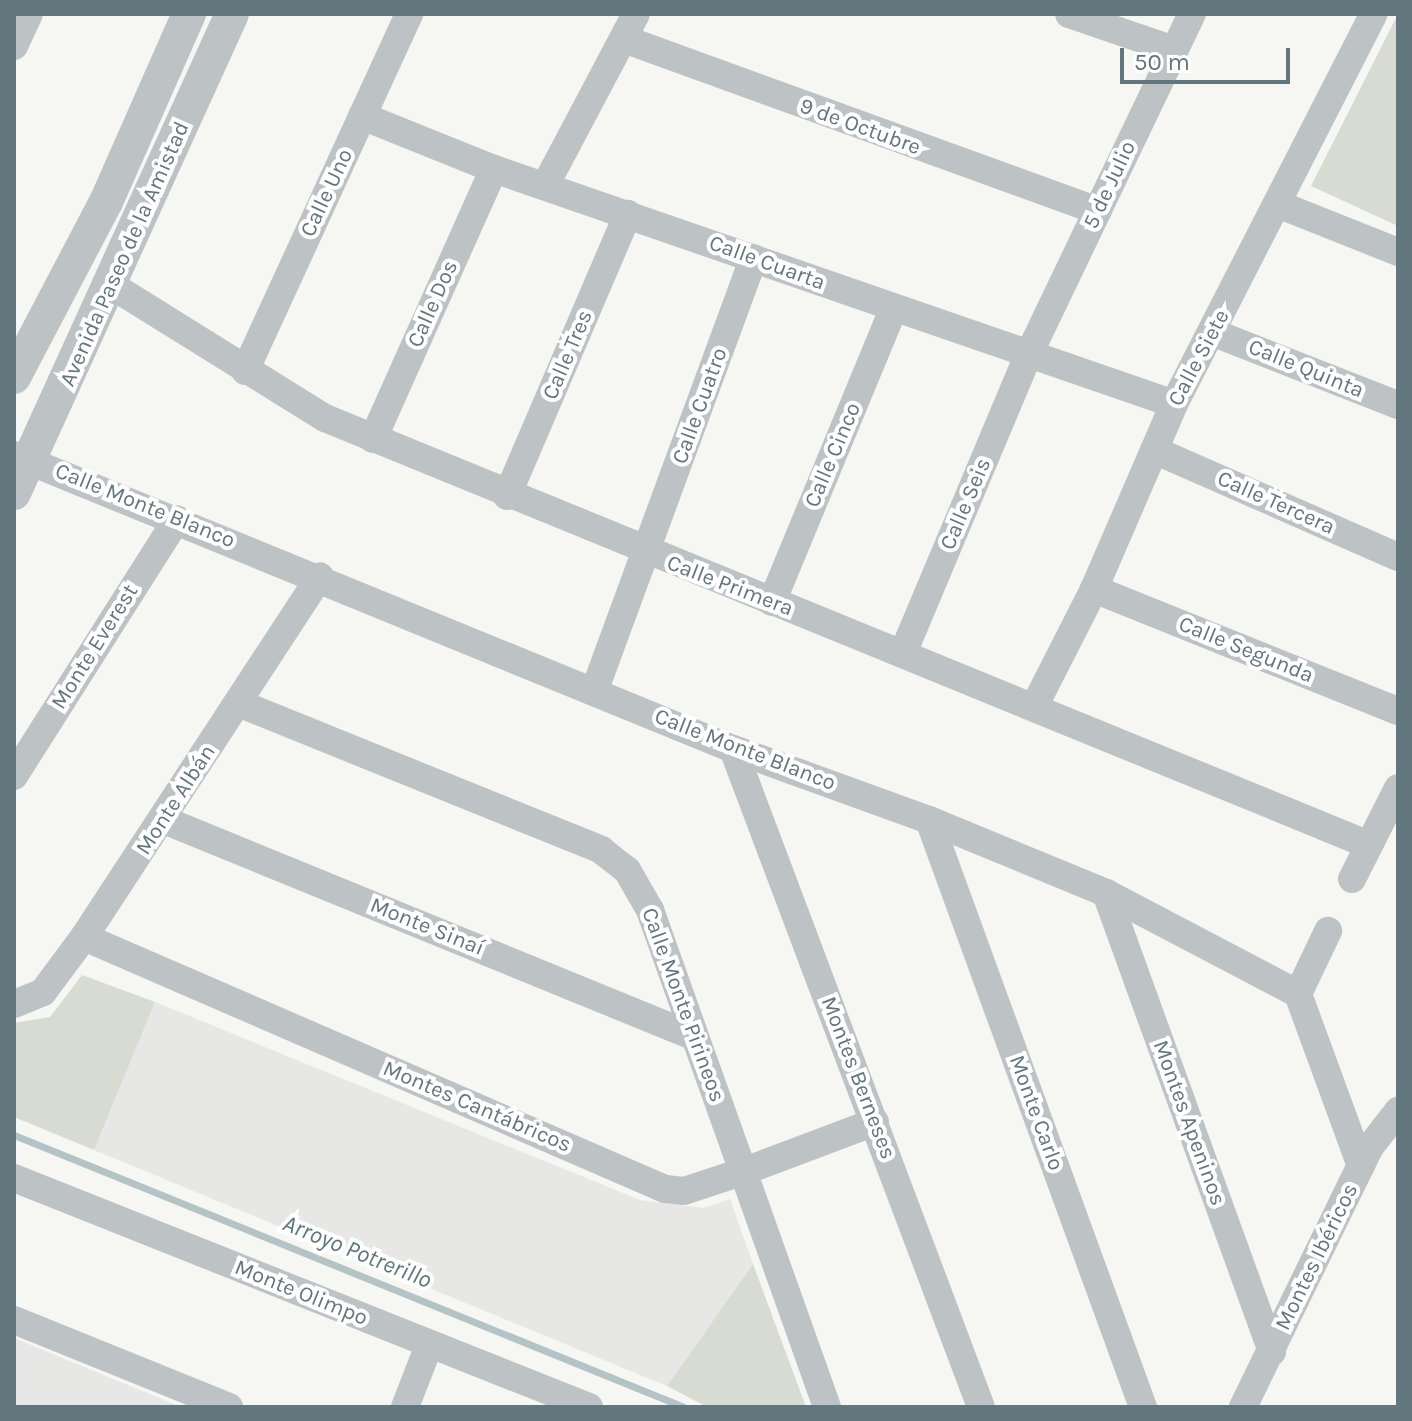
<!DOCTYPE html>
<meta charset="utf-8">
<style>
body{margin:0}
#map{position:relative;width:1412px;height:1421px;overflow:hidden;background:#f6f6f3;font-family:Karla,sans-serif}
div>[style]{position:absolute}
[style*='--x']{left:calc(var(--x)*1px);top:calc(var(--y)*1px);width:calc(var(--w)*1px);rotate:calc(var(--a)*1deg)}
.built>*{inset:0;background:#e7e7e6}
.green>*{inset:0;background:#d7dbd2}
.stream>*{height:7px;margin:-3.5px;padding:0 3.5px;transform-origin:3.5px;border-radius:3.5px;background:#b4c4c6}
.minor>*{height:28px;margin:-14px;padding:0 14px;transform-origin:14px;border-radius:14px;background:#bdc3c5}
.tertiary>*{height:34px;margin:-17px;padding:0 17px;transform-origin:17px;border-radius:17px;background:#bdc3c5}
span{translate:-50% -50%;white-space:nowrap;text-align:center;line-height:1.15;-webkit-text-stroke:8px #fff;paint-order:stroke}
.street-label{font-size:22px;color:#62767d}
.water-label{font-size:24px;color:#5d7678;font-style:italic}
.frame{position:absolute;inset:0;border:16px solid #62767d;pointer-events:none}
.scale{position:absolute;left:1120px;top:48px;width:170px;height:36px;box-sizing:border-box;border:4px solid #62767d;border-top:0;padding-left:10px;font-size:24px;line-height:28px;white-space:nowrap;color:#62767d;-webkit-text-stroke:6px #fff;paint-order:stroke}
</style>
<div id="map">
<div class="built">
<i style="clip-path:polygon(155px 1002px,640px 1200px,703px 1208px,730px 1199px,753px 1264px,667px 1386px,94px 1150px)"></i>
<i style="clip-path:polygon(14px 1338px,181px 1407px,14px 1407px)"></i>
</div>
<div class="green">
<i style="clip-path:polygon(1398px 14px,1398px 226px,1311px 186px)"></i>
<i style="clip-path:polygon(82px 975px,155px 1002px,94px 1150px,14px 1117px,14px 1023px,50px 1017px)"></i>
<i style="clip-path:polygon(753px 1264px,806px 1407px,707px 1407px,667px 1386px)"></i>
</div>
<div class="stream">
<i style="--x:14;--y:1135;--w:723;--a:22.1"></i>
</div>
<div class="minor">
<i style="--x:1069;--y:14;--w:111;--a:18.9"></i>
<i style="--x:624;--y:39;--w:504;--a:19.94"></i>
<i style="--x:14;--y:46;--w:35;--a:-65"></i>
<i style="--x:362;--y:116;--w:142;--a:21.9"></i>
<i style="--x:494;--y:169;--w:719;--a:19.06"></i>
<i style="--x:546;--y:184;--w:192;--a:-62.1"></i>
<i style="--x:1280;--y:205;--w:127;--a:21.7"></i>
<i style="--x:111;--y:285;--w:252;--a:31.9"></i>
<i style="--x:325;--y:418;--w:1128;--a:22.24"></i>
<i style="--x:1214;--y:333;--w:198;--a:21.4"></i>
<i style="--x:245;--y:371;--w:393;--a:-65.3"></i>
<i style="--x:373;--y:439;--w:296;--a:-65.9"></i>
<i style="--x:1154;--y:450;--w:266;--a:23.7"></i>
<i style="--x:14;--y:455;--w:777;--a:22.24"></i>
<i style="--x:733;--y:749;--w:208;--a:19.9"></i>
<i style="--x:929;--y:820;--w:191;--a:22.4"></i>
<i style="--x:1106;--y:893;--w:217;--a:27.7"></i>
<i style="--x:1298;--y:994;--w:183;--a:69.9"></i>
<i style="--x:507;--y:496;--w:307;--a:-66.8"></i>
<i style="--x:1094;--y:589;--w:328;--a:21.9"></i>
<i style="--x:772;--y:602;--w:318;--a:-67.5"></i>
<i style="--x:903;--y:653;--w:322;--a:-67.2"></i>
<i style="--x:1028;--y:356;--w:379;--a:-64.4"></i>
<i style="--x:595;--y:689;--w:459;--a:-69.8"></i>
<i style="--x:238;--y:703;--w:392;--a:22"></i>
<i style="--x:601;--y:850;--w:33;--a:38"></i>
<i style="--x:627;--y:870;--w:46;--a:60.1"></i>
<i style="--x:650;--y:910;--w:528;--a:70.4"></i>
<i style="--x:1034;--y:707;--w:132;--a:-63"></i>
<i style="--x:1094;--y:589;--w:202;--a:-66.6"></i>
<i style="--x:1174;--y:404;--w:438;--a:-62.9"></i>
<i style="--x:733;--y:749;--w:703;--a:69.35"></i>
<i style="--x:14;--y:776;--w:304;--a:-57.6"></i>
<i style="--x:164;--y:820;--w:568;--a:22.23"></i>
<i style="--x:929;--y:820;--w:625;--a:69.97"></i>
<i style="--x:1352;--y:879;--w:102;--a:-63.2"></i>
<i style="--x:1106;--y:893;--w:488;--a:70.1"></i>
<i style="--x:84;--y:937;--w:633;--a:23.45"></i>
<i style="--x:665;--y:1189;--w:19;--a:6"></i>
<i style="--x:684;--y:1191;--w:64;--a:-18.2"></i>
<i style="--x:745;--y:1171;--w:139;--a:-20.7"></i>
<i style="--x:1298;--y:994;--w:70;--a:-64.5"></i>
<i style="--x:14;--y:1004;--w:31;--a:-22"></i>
<i style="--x:43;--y:992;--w:69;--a:-53.3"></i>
<i style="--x:84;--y:937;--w:431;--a:-56.8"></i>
<i style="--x:14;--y:1178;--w:619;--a:21.72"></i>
<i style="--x:14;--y:1320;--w:232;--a:22"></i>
<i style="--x:405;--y:1407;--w:66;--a:-68.8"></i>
<i style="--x:1243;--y:1407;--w:289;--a:-64"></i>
<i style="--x:1370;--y:1147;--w:46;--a:-52.1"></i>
</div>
<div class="tertiary">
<i style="--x:14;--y:377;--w:198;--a:-62.3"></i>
<i style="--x:106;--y:202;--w:206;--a:-66.2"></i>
<i style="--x:14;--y:493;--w:526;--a:-65.53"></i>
</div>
<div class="street-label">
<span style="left:860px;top:127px;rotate:20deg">9 de Octubre</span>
<span style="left:1110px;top:185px;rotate:-65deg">5 de Julio</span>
<span style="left:327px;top:193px;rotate:-65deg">Calle Uno</span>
<span style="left:125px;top:254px;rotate:-66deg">Avenida Paseo de la Amistad</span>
<span style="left:767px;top:263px;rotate:20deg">Calle Cuarta</span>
<span style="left:433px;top:304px;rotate:-66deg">Calle Dos</span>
<span style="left:568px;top:355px;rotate:-67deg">Calle Tres</span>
<span style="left:1199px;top:358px;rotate:-62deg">Calle Siete</span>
<span style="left:1306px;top:369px;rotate:22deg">Calle Quinta</span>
<span style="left:700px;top:406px;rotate:-70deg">Calle Cuatro</span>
<span style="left:833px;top:455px;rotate:-67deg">Calle Cinco</span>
<span style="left:1276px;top:503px;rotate:24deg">Calle Tercera</span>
<span style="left:966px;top:504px;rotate:-67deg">Calle Seis</span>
<span style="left:145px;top:506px;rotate:22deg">Calle Monte Blanco</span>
<span style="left:730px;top:586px;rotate:21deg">Calle Primera</span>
<span style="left:95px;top:647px;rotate:-58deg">Monte Everest</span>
<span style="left:1246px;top:650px;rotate:22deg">Calle Segunda</span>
<span style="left:745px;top:750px;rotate:21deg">Calle Monte Blanco</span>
<span style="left:176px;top:800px;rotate:-57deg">Monte Albán</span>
<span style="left:427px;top:927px;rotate:22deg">Monte Sinaí</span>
<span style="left:683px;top:1005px;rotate:70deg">Calle Monte Pirineos</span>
<span style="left:858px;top:1078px;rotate:69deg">Montes Berneses</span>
<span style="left:477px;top:1107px;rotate:23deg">Montes Cantábricos</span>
<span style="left:1036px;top:1113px;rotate:70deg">Monte Carlo</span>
<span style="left:1189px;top:1123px;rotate:70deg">Montes Apeninos</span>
<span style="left:1317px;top:1257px;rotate:-64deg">Montes Ibéricos</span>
<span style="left:301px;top:1293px;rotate:22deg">Monte Olimpo</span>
</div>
<div class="water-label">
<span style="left:357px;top:1252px;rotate:22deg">Arroyo Potrerillo</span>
</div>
<div class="frame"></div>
<div class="scale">50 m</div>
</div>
